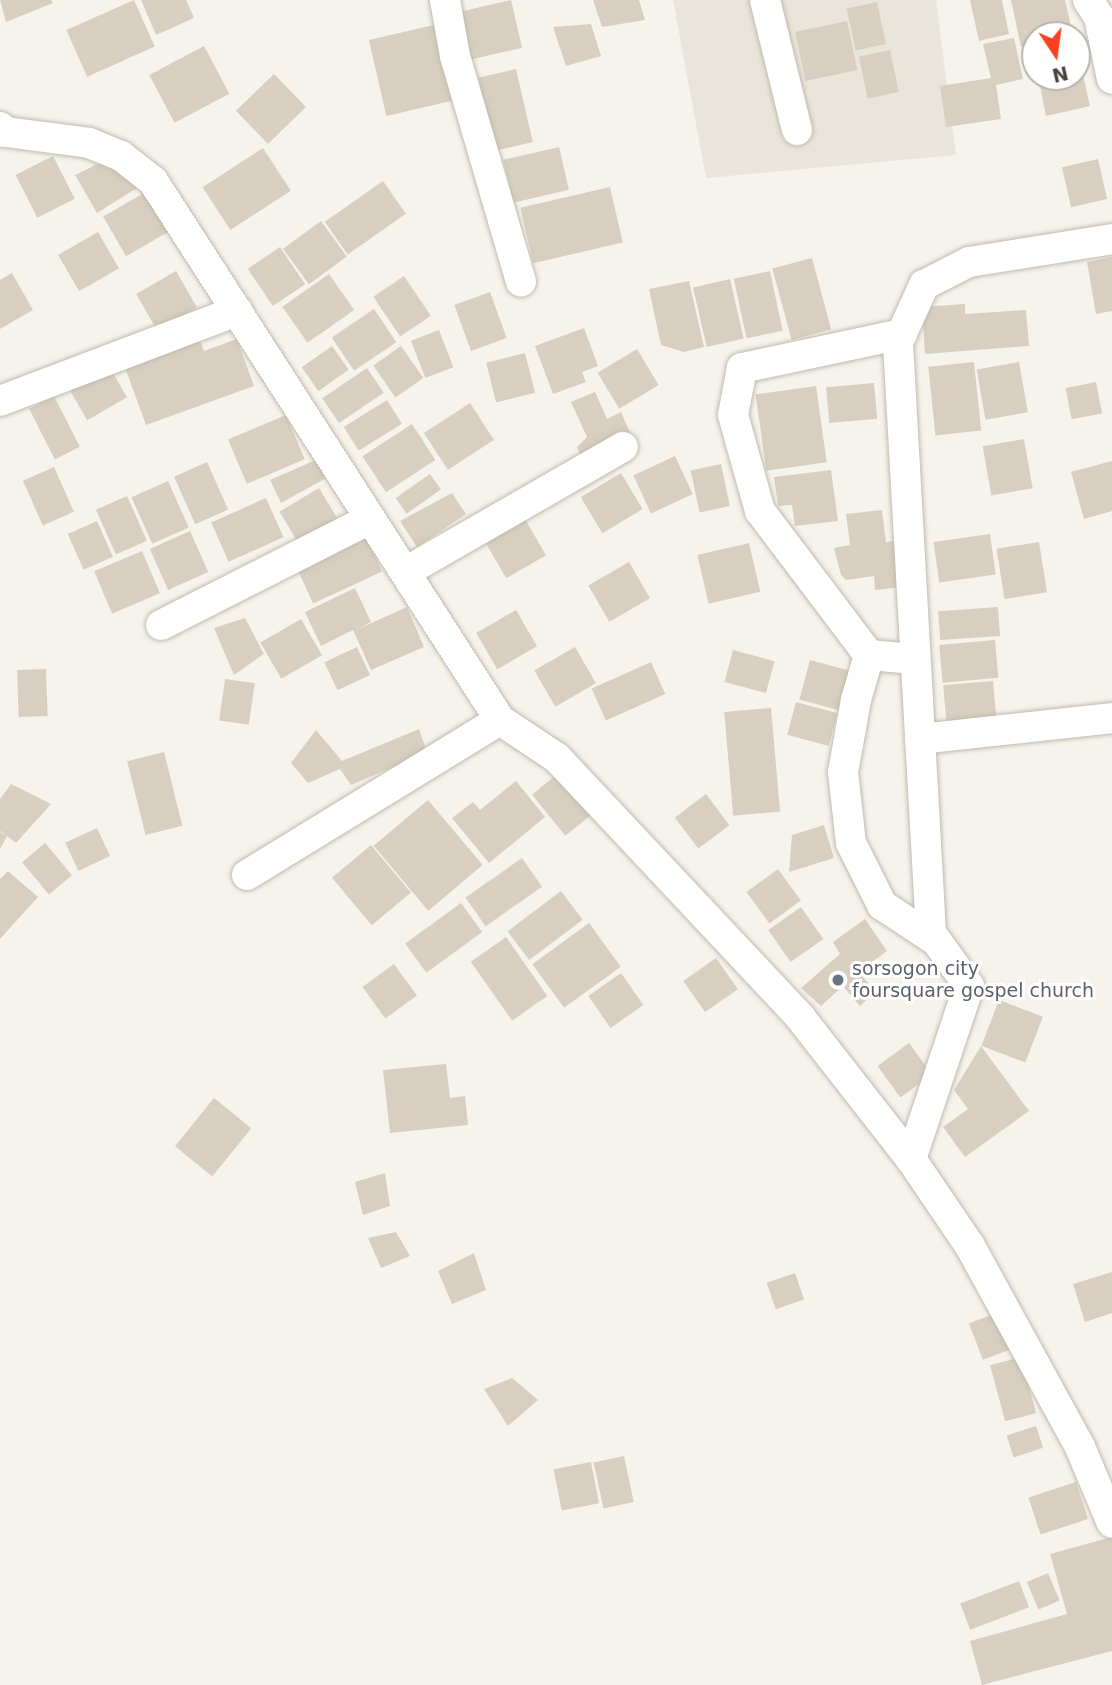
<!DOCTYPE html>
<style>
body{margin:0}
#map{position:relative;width:1112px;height:1685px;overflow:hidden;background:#f6f3ec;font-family:"DejaVu Sans",sans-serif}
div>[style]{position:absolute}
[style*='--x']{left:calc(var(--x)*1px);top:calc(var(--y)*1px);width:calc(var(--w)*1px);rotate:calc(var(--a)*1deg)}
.residential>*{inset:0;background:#eae5da}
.building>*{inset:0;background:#d8cfc1;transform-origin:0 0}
.roads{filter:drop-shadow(0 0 2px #c2bbae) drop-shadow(0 0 2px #c2bbae)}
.minor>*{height:30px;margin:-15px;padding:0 15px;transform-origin:15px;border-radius:15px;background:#fff}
.dots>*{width:19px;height:19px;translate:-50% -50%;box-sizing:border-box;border:4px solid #fff;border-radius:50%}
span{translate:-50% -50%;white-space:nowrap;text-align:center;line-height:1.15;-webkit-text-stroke:6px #fff;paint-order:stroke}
.worship-label{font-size:19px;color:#5b616d}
.left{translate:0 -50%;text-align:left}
.north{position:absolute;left:1021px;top:21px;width:70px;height:70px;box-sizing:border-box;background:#fff;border:2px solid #b7b4b0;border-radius:50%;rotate:167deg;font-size:19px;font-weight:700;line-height:28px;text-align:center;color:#4b4439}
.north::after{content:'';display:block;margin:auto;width:24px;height:32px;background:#fc3f1d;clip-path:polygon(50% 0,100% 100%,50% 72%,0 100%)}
</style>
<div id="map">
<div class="residential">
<i style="clip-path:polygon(673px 0,936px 0,956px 155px,706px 178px)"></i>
</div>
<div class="building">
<i style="clip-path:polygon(0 0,51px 0,53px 3px,6px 22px)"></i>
<i style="left:134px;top:0;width:51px;height:74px;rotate:66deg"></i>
<i style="clip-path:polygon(141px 0,186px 0,194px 18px,156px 35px)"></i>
<i style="left:511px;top:0;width:49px;height:58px;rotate:77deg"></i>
<i style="clip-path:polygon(593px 0,639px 0,645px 20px,602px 27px)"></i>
<i style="clip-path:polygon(970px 0,1002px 0,1009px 34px,979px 41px)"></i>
<i style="clip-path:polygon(1011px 0,1065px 0,1073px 35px,1035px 35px,1035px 44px,1021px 47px)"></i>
<i style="left:877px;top:2px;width:43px;height:31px;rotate:78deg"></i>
<i style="left:847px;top:21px;width:50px;height:53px;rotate:78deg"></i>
<i style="left:438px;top:24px;width:78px;height:71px;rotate:77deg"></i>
<i style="clip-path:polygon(591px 24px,601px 56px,566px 66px,553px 27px)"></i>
<i style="clip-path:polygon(1014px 38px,1023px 79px,996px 85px,1001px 119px,946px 127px,940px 86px,991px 78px,983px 44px)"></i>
<i style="left:204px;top:46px;width:54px;height:62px;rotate:62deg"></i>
<i style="left:890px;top:50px;width:43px;height:32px;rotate:78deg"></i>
<i style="clip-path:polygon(1081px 66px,1090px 106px,1046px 116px,1038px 77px,1077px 77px,1077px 67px)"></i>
<i style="left:516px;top:69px;width:75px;height:39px;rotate:77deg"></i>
<i style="left:274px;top:74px;width:46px;height:53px;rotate:46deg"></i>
<i style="left:559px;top:147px;width:44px;height:57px;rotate:77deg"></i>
<i style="left:263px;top:148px;width:51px;height:72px;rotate:57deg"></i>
<i style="left:53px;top:156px;width:48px;height:42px;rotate:63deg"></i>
<i style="clip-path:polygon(110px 158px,137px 188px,97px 213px,75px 175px)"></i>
<i style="left:1098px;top:159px;width:41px;height:37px;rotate:77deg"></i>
<i style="left:383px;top:181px;width:40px;height:71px;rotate:55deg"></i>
<i style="left:610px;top:187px;width:57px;height:92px;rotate:77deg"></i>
<i style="left:149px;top:190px;width:46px;height:53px;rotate:60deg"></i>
<i style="left:321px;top:221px;width:44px;height:47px;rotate:54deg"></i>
<i style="left:98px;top:232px;width:42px;height:46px;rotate:60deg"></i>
<i style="left:280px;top:247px;width:45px;height:39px;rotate:56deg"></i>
<i style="clip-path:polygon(1112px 257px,1112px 311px,1096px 314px,1087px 262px)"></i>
<i style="left:812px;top:258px;width:74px;height:41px;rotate:75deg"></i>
<i style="left:176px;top:271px;width:42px;height:46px;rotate:60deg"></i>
<i style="left:770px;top:271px;width:61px;height:37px;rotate:78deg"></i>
<i style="clip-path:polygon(12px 273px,33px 310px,0 329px,0 280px)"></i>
<i style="left:329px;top:274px;width:44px;height:57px;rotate:55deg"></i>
<i style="left:404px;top:276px;width:48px;height:37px;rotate:56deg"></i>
<i style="left:730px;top:279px;width:61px;height:38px;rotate:77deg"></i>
<i style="clip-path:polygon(689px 281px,704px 347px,684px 352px,661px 345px,649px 289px)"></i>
<i style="left:490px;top:292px;width:49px;height:38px;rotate:70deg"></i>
<i style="clip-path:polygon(965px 304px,965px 314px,1026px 310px,1029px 346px,925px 354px,922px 307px)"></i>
<i style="left:374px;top:309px;width:40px;height:51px;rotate:56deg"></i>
<i style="clip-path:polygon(584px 328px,598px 366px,582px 372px,586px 382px,553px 394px,535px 346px)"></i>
<i style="left:439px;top:330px;width:40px;height:30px;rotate:69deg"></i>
<i style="clip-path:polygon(199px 338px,204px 351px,237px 339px,254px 386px,146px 425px,124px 365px)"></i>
<i style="left:332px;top:346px;width:29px;height:37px;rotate:55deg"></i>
<i style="left:401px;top:346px;width:39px;height:34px;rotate:55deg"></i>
<i style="left:637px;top:349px;width:42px;height:46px;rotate:59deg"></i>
<i style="left:525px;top:353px;width:41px;height:40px;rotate:76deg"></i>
<i style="left:106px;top:361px;width:42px;height:46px;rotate:60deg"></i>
<i style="left:974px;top:362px;width:69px;height:46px;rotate:84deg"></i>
<i style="left:1019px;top:362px;width:51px;height:43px;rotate:80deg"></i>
<i style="left:367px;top:368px;width:30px;height:54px;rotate:56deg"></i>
<i style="left:1096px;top:382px;width:32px;height:31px;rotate:79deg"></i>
<i style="left:874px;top:383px;width:36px;height:48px;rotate:85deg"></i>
<i style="left:816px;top:386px;width:77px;height:61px;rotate:82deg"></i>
<i style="clip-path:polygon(595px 392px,607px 419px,621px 412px,632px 437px,582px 460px,577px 447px,587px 437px,571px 402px)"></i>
<i style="left:54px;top:396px;width:57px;height:28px;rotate:63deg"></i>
<i style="left:387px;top:400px;width:28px;height:51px;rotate:58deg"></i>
<i style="left:470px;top:403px;width:44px;height:55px;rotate:57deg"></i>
<i style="left:286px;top:415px;width:48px;height:63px;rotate:67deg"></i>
<i style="left:412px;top:424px;width:43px;height:59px;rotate:57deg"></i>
<i style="left:1024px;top:439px;width:50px;height:42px;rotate:80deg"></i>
<i style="left:675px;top:456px;width:42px;height:46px;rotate:65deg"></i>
<i style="clip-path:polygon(318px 459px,328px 477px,281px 503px,270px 480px)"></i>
<i style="clip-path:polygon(1112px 461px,1112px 511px,1084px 519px,1071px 472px)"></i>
<i style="left:207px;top:462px;width:52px;height:36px;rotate:66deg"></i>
<i style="left:721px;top:464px;width:43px;height:31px;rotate:78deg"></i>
<i style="left:54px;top:467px;width:49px;height:34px;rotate:66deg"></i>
<i style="clip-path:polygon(831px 470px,838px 521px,795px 526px,792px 505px,778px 506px,774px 477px)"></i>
<i style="left:621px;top:473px;width:42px;height:47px;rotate:59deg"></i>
<i style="left:430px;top:474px;width:19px;height:42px;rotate:55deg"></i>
<i style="left:168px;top:481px;width:51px;height:40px;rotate:66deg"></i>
<i style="left:319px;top:488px;width:42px;height:46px;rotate:59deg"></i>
<i style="clip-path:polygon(452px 493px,466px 514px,417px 547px,400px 521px)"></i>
<i style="left:127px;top:496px;width:49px;height:34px;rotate:66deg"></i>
<i style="left:266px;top:498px;width:43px;height:60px;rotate:66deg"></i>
<i style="clip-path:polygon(882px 510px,886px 542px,896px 541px,902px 587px,875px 590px,874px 576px,846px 580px,841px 575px,834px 548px,850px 545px,846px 514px)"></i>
<i style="left:525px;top:519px;width:42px;height:46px;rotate:60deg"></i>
<i style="left:97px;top:521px;width:39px;height:32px;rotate:66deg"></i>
<i style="left:190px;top:531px;width:45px;height:44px;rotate:66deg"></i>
<i style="left:990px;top:534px;width:41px;height:57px;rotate:82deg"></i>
<i style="left:366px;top:537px;width:38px;height:76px;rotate:65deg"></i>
<i style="left:1039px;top:542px;width:51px;height:43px;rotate:81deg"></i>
<i style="left:749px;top:543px;width:50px;height:53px;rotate:77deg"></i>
<i style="left:142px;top:551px;width:46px;height:52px;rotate:67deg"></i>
<i style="left:629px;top:562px;width:42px;height:47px;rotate:60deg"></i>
<i style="clip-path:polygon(355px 588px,371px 622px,358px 629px,407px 607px,424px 647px,371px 670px,353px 630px,321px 646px,305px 612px)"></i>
<i style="left:998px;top:607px;width:29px;height:60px;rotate:86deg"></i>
<i style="left:516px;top:610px;width:42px;height:46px;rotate:60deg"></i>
<i style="clip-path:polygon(245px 618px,264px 654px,234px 675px,214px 628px)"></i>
<i style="left:301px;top:619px;width:42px;height:47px;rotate:60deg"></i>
<i style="left:995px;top:640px;width:38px;height:56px;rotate:85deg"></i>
<i style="left:357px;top:647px;width:31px;height:36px;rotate:65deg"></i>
<i style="left:575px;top:647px;width:42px;height:47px;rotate:60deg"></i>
<i style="left:733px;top:650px;width:43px;height:33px;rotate:15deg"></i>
<i style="left:810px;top:660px;width:43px;height:41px;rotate:15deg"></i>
<i style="left:651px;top:662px;width:35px;height:65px;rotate:66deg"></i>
<i style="left:46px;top:669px;width:47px;height:29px;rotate:88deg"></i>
<i style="left:225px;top:679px;width:30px;height:42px;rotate:8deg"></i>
<i style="left:993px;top:681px;width:38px;height:50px;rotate:85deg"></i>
<i style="left:796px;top:702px;width:43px;height:34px;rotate:15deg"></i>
<i style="left:771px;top:708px;width:104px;height:47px;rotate:85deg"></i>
<i style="clip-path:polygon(419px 729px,427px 752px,351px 785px,340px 769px,308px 783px,291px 763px,316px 730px,342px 761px)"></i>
<i style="left:164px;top:752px;width:76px;height:38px;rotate:76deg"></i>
<i style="left:560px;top:772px;width:53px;height:36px;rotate:51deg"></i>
<i style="clip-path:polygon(516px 781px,545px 817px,489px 863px,452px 818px,473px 802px,480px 810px)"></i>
<i style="clip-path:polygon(11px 784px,51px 804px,16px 843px,7px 836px,0 849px,0 832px,7px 836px,0 831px,0 799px)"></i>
<i style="left:706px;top:794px;width:39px;height:39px;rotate:53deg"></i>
<i style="left:428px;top:800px;width:85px;height:71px;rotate:50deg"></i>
<i style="clip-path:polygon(824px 825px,834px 858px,789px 872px,792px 835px)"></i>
<i style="left:97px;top:828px;width:31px;height:35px;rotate:65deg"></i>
<i style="left:45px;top:843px;width:42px;height:30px;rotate:50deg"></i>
<i style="left:371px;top:845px;width:62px;height:51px;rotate:50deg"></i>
<i style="left:522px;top:858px;width:35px;height:69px;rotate:55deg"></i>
<i style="left:778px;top:869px;width:39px;height:39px;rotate:54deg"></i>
<i style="clip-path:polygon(8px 871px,38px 897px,0 939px,0 879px)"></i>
<i style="left:561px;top:891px;width:36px;height:67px;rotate:53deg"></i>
<i style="left:461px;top:903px;width:36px;height:69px;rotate:54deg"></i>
<i style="left:801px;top:907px;width:39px;height:40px;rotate:55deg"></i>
<i style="clip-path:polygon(865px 919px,887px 951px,858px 972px,876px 991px,860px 1006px,843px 986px,821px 1006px,801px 988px,840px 954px,833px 942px)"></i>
<i style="left:589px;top:923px;width:54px;height:70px;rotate:54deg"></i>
<i style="left:506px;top:937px;width:72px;height:43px;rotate:55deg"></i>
<i style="left:716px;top:958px;width:38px;height:40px;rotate:55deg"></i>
<i style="left:394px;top:964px;width:39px;height:39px;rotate:54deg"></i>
<i style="left:621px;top:973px;width:39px;height:40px;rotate:55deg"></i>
<i style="left:999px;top:1000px;width:47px;height:49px;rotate:21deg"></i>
<i style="left:909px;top:1043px;width:39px;height:39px;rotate:54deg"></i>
<i style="clip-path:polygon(981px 1046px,1029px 1111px,965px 1157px,943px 1127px,968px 1109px,954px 1090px)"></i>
<i style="clip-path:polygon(446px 1064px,450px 1098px,465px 1096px,468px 1125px,390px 1133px,383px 1070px)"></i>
<i style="left:214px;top:1098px;width:48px;height:62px;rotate:39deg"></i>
<i style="clip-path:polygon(385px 1173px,390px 1206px,363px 1215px,355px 1182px)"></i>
<i style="clip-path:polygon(396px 1232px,410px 1256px,381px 1268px,368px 1238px)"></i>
<i style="clip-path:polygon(474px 1253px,486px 1290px,452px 1304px,438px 1271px)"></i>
<i style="clip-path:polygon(1112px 1272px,1112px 1313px,1085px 1322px,1073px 1284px)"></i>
<i style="left:795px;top:1273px;width:28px;height:30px;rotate:71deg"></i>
<i style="left:996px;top:1313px;width:39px;height:29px;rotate:69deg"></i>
<i style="left:1021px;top:1357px;width:58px;height:32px;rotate:75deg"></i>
<i style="clip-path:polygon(512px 1378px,538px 1400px,508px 1426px,484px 1389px)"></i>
<i style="left:1036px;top:1426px;width:23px;height:31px;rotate:72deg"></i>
<i style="left:624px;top:1456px;width:47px;height:31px;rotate:78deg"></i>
<i style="left:591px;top:1462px;width:42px;height:38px;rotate:79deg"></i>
<i style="left:1076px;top:1482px;width:39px;height:50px;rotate:72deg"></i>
<i style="clip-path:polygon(1112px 1537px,1112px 1651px,982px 1685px,970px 1641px,1067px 1614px,1050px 1554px)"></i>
<i style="left:1048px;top:1573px;width:30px;height:23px;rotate:67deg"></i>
<i style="left:1019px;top:1581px;width:28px;height:63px;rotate:69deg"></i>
</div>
<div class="roads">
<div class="minor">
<i style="--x:445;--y:0;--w:57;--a:79.9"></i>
<i style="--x:455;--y:56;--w:235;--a:73.7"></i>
<i style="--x:765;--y:0;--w:134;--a:76.2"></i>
<i style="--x:1088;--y:0;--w:20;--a:57"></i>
<i style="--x:1099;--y:17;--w:63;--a:78.2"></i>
<i style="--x:0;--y:127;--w:8;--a:40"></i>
<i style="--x:6;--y:132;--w:84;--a:7.5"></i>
<i style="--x:89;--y:143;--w:35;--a:22"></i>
<i style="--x:121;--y:156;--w:41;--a:38"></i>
<i style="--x:153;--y:181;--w:641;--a:57.23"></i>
<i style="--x:500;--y:720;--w:69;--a:33.7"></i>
<i style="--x:557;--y:758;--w:355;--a:46.8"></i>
<i style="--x:800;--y:1017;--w:180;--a:52"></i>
<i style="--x:911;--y:1159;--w:105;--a:55.9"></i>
<i style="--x:970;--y:1246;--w:229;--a:61.3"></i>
<i style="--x:1080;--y:1447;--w:82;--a:67.2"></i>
<i style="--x:902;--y:334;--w:164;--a:168"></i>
<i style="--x:742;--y:368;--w:48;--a:100.8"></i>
<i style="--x:733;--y:415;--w:100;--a:74.3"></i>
<i style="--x:760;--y:511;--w:181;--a:52.9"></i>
<i style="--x:869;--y:655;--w:46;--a:5"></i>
<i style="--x:0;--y:401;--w:254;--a:-20.8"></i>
<i style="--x:407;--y:571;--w:249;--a:-29.9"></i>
<i style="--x:161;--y:625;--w:234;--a:-26.9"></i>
<i style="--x:869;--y:655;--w:47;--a:106.1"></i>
<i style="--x:856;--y:700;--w:73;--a:100.2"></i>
<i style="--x:843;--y:772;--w:71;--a:83.6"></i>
<i style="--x:851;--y:843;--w:69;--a:63.4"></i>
<i style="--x:882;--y:905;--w:64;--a:33.4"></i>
<i style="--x:920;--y:739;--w:193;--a:-6.2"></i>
<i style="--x:247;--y:875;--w:297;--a:-31.5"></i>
<i style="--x:911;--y:1159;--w:182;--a:-71.5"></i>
<i style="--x:969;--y:986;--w:65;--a:-125.6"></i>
<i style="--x:931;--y:933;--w:592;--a:-93.2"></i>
<i style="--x:898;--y:342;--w:63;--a:-65.5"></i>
<i style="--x:924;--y:285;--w:51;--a:-27.1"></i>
<i style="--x:969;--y:262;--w:145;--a:-9.1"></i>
</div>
</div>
<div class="dots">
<i style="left:838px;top:980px;background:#6b7280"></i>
</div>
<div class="worship-label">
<span class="left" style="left:852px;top:980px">sorsogon city<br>foursquare gospel church</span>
</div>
<div class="north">N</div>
</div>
